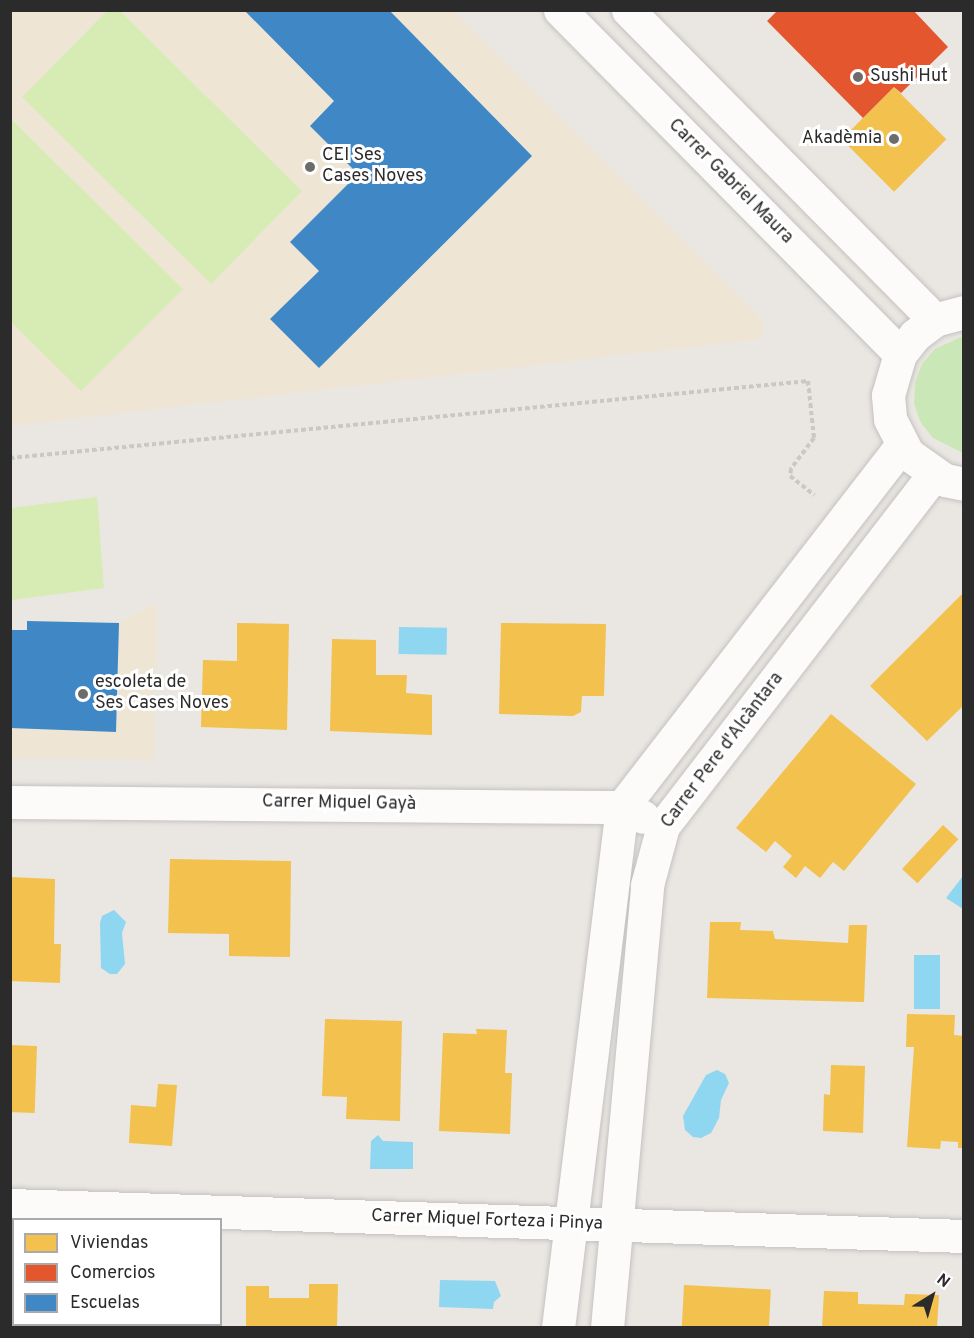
<!DOCTYPE html>
<meta charset="utf-8">
<style>
body{margin:0}
#map{position:relative;width:974px;height:1338px;overflow:hidden;background:#eae6e1;font-family:Overpass,sans-serif}
div>[style]{position:absolute}
[style*='--x']{left:calc(var(--x)*1px);top:calc(var(--y)*1px);width:calc(var(--w)*1px);rotate:calc(var(--a)*1deg)}
.education>*{inset:0;background:#eee5d5}
.green>*{inset:0;background:#cae8b7}
.pitch>*{inset:0;background:#d6ecb4}
.water>*{inset:0;background:#8fd6f1;transform-origin:0 0}
.homes>*{inset:0;background:#f2c14e;transform-origin:0 0}
.shops>*{inset:0;background:#e4572e}
.schools>*{inset:0;background:#3f88c5}
.path>*{height:4px;margin-top:-2px;transform-origin:0;background:repeating-linear-gradient(90deg,#c8c8c7 0 4.5px,transparent 0 7.5px)}
.roads{filter:drop-shadow(0 0 2px #c3c2c2) drop-shadow(0 0 2px #c3c2c2)}
.minor>*{height:33px;margin:-16.5px;padding:0 16.5px;transform-origin:16.5px;border-radius:16.5px;background:#fcfbfa}
.dots>*{width:16px;height:16px;translate:-50% -50%;box-sizing:border-box;border:3px solid #fff;border-radius:50%}
span{translate:-50% -50%;white-space:nowrap;text-align:center;line-height:1.15;-webkit-text-stroke:6px #fff;paint-order:stroke}
.poi-label{font-size:18px;color:#2b2b2b}
.left{translate:0 -50%;text-align:left}
.right{translate:-100% -50%;text-align:right}
.street-label{font-size:18px;color:#2b2b2b}
.frame{position:absolute;inset:0;border:12px solid #2b2b2b;pointer-events:none}
.legend{position:absolute;left:12px;top:1218px;width:210px;height:108px;box-sizing:border-box;background:#fff;border:2px solid #aaa;margin:0;padding:8px 10px;list-style:none;font-size:18px;color:#2b2b2b}
.legend li{display:flex;align-items:center;gap:12px;height:30px}
.legend b{width:30px;border:2px solid #aaa}
.north{position:absolute;left:902px;top:1266px;width:60px;height:60px;-webkit-text-stroke:4px #fff;paint-order:stroke;rotate:37deg;font-size:16px;font-weight:700;line-height:24px;text-align:center;color:#2b2b2b}
.north::after{content:'';display:block;margin:auto;width:21px;height:27px;background:#2b2b2b;clip-path:polygon(50% 0,100% 100%,50% 72%,0 100%)}
</style>
<div id="map">
<div class="education">
<i style="clip-path:polygon(10px 11px,454px 11px,765px 323px,760px 339px,11px 426px)"></i>
<i style="clip-path:polygon(157px 602px,154px 760px,11px 758px,11px 630px,27px 630px,27px 621px,119px 623px)"></i>
</div>
<div class="green">
<i style="clip-path:polygon(963px 336px,964px 336px,963px 453px,933px 438px,921px 423px,914px 404px,915px 383px,922px 364px,935px 349px)"></i>
</div>
<div class="pitch">
<i style="clip-path:polygon(108px 10px,120px 11px,302px 191px,211px 284px,22px 97px)"></i>
<i style="clip-path:polygon(11px 119px,183px 289px,81px 391px,11px 322px)"></i>
<i style="clip-path:polygon(97px 497px,104px 588px,11px 600px,11px 508px)"></i>
</div>
<div class="water">
<i style="left:399px;top:627px;width:48px;height:27px;rotate:1deg"></i>
<i style="clip-path:polygon(963px 876px,963px 909px,946px 898px)"></i>
<i style="clip-path:polygon(114px 910px,126px 922px,122px 933px,125px 964px,117px 974px,110px 974px,101px 968px,100px 923px,102px 916px)"></i>
<i style="left:914px;top:955px;width:26px;height:54px"></i>
<i style="clip-path:polygon(717px 1070px,725px 1074px,729px 1083px,721px 1100px,719px 1118px,711px 1133px,701px 1138px,693px 1137px,685px 1130px,683px 1116px,706px 1075px)"></i>
<i style="clip-path:polygon(378px 1135px,383px 1141px,413px 1142px,413px 1169px,370px 1169px,371px 1141px)"></i>
<i style="clip-path:polygon(440px 1280px,495px 1281px,501px 1296px,494px 1302px,493px 1309px,439px 1307px)"></i>
</div>
<div class="homes">
<i style="left:894px;top:87px;width:74px;height:74px;rotate:45deg"></i>
<i style="clip-path:polygon(964px 592px,964px 705px,927px 741px,870px 686px)"></i>
<i style="clip-path:polygon(237px 623px,289px 624px,287px 730px,201px 727px,203px 660px,237px 661px)"></i>
<i style="clip-path:polygon(501px 623px,606px 624px,604px 696px,582px 696px,581px 712px,573px 716px,499px 714px)"></i>
<i style="clip-path:polygon(332px 639px,376px 640px,376px 675px,407px 675px,406px 693px,432px 695px,432px 735px,330px 731px)"></i>
<i style="clip-path:polygon(831px 714px,916px 784px,844px 871px,833px 862px,820px 878px,805px 866px,796px 878px,783px 867px,792px 856px,775px 841px,766px 852px,736px 828px)"></i>
<i style="left:943px;top:825px;width:21px;height:60px;rotate:43deg"></i>
<i style="clip-path:polygon(170px 859px,291px 861px,290px 957px,229px 956px,229px 934px,168px 933px)"></i>
<i style="clip-path:polygon(10px 877px,55px 879px,54px 944px,61px 944px,60px 983px,10px 981px)"></i>
<i style="clip-path:polygon(710px 922px,741px 922px,740px 930px,773px 931px,775px 939px,848px 943px,849px 925px,867px 925px,864px 1002px,707px 998px)"></i>
<i style="clip-path:polygon(907px 1014px,955px 1015px,954px 1035px,964px 1036px,964px 1148px,958px 1148px,958px 1142px,941px 1141px,940px 1149px,907px 1147px,914px 1047px,906px 1047px)"></i>
<i style="clip-path:polygon(325px 1019px,402px 1021px,400px 1121px,346px 1119px,347px 1097px,322px 1096px)"></i>
<i style="clip-path:polygon(476px 1029px,507px 1030px,505px 1073px,512px 1073px,510px 1134px,439px 1131px,443px 1033px,477px 1034px)"></i>
<i style="left:10px;top:1045px;width:27px;height:67px;rotate:2deg"></i>
<i style="clip-path:polygon(831px 1065px,865px 1066px,863px 1133px,823px 1131px,824px 1094px,830px 1095px)"></i>
<i style="clip-path:polygon(158px 1084px,177px 1085px,172px 1146px,129px 1143px,131px 1105px,156px 1107px)"></i>
<i style="left:10px;top:1256px;width:4px;height:64px"></i>
<i style="clip-path:polygon(309px 1284px,338px 1284px,337px 1327px,246px 1326px,246px 1286px,269px 1286px,269px 1298px,309px 1298px)"></i>
<i style="left:684px;top:1285px;width:87px;height:43px;rotate:3deg"></i>
<i style="clip-path:polygon(824px 1291px,858px 1292px,858px 1304px,904px 1305px,905px 1294px,939px 1295px,937px 1328px,822px 1328px)"></i>
</div>
<div class="shops">
<i style="clip-path:polygon(778px 10px,913px 10px,948px 47px,901px 93px,894px 87px,863px 118px,767px 21px)"></i>
</div>
<div class="schools">
<i style="clip-path:polygon(244px 10px,389px 10px,532px 156px,319px 368px,270px 319px,319px 271px,290px 242px,358px 174px,310px 126px,334px 101px)"></i>
<i style="clip-path:polygon(27px 621px,119px 623px,116px 732px,10px 728px,10px 630px,27px 630px)"></i>
</div>
<div class="path">
<i style="--x:10;--y:458;--w:802;--a:-5.51"></i>
<i style="--x:808;--y:381;--w:57;--a:84"></i>
<i style="--x:814;--y:438;--w:39;--a:127"></i>
<i style="--x:791;--y:469;--w:7;--a:98"></i>
<i style="--x:790;--y:476;--w:31;--a:38"></i>
</div>
<div class="roads">
<div class="minor">
<i style="--x:560;--y:10;--w:484;--a:45.3"></i>
<i style="--x:628;--y:10;--w:436;--a:45.3"></i>
<i style="--x:964;--y:312;--w:30;--a:165"></i>
<i style="--x:935;--y:320;--w:25;--a:143"></i>
<i style="--x:915;--y:335;--w:24;--a:128"></i>
<i style="--x:900;--y:354;--w:43;--a:106.3"></i>
<i style="--x:888;--y:395;--w:24;--a:85"></i>
<i style="--x:890;--y:419;--w:39;--a:63"></i>
<i style="--x:908;--y:454;--w:45;--a:35.1"></i>
<i style="--x:945;--y:480;--w:19;--a:12"></i>
<i style="--x:10;--y:802;--w:596;--a:0.48"></i>
<i style="--x:606;--y:807;--w:16;--a:0"></i>
<i style="--x:622;--y:807;--w:23;--a:25"></i>
<i style="--x:10;--y:1205;--w:955;--a:1.86"></i>
<i style="--x:558;--y:1328;--w:525;--a:-83"></i>
<i style="--x:622;--y:807;--w:458;--a:-52.3"></i>
<i style="--x:607;--y:1328;--w:445;--a:-84.8"></i>
<i style="--x:647;--y:885;--w:61;--a:-74.8"></i>
<i style="--x:663;--y:826;--w:444;--a:-52.4"></i>
</div>
</div>
<div class="dots">
<i style="left:858px;top:77px;background:#6e6c6b"></i>
<i style="left:894px;top:139px;background:#6e6c6b"></i>
<i style="left:310px;top:167px;background:#6e6c6b"></i>
<i style="left:83px;top:694px;background:#6e6c6b"></i>
</div>
<div class="poi-label">
<span class="left" style="left:870px;top:77px">Sushi Hut</span>
<span class="right" style="left:882px;top:139px">Akadèmia</span>
<span class="left" style="left:322px;top:167px">CEI Ses<br>Cases Noves</span>
<span class="left" style="left:95px;top:694px">escoleta de<br>Ses Cases Noves</span>
</div>
<div class="street-label">
<span style="left:730px;top:182px;rotate:45deg">Carrer Gabriel Maura</span>
<span style="left:723px;top:751px;rotate:-53deg">Carrer Pere d'Alcàntara</span>
<span style="left:339px;top:804px;rotate:1deg">Carrer Miquel Gayà</span>
<span style="left:487px;top:1221px;rotate:2deg">Carrer Miquel Forteza i Pinya</span>
</div>
<div class="frame"></div>
<ul class="legend">
<li><b style="height:16px;background:#f2c14e"></b>Viviendas</li>
<li><b style="height:16px;background:#e4572e"></b>Comercios</li>
<li><b style="height:16px;background:#3f88c5"></b>Escuelas</li>
</ul>
<div class="north">N</div>
</div>
